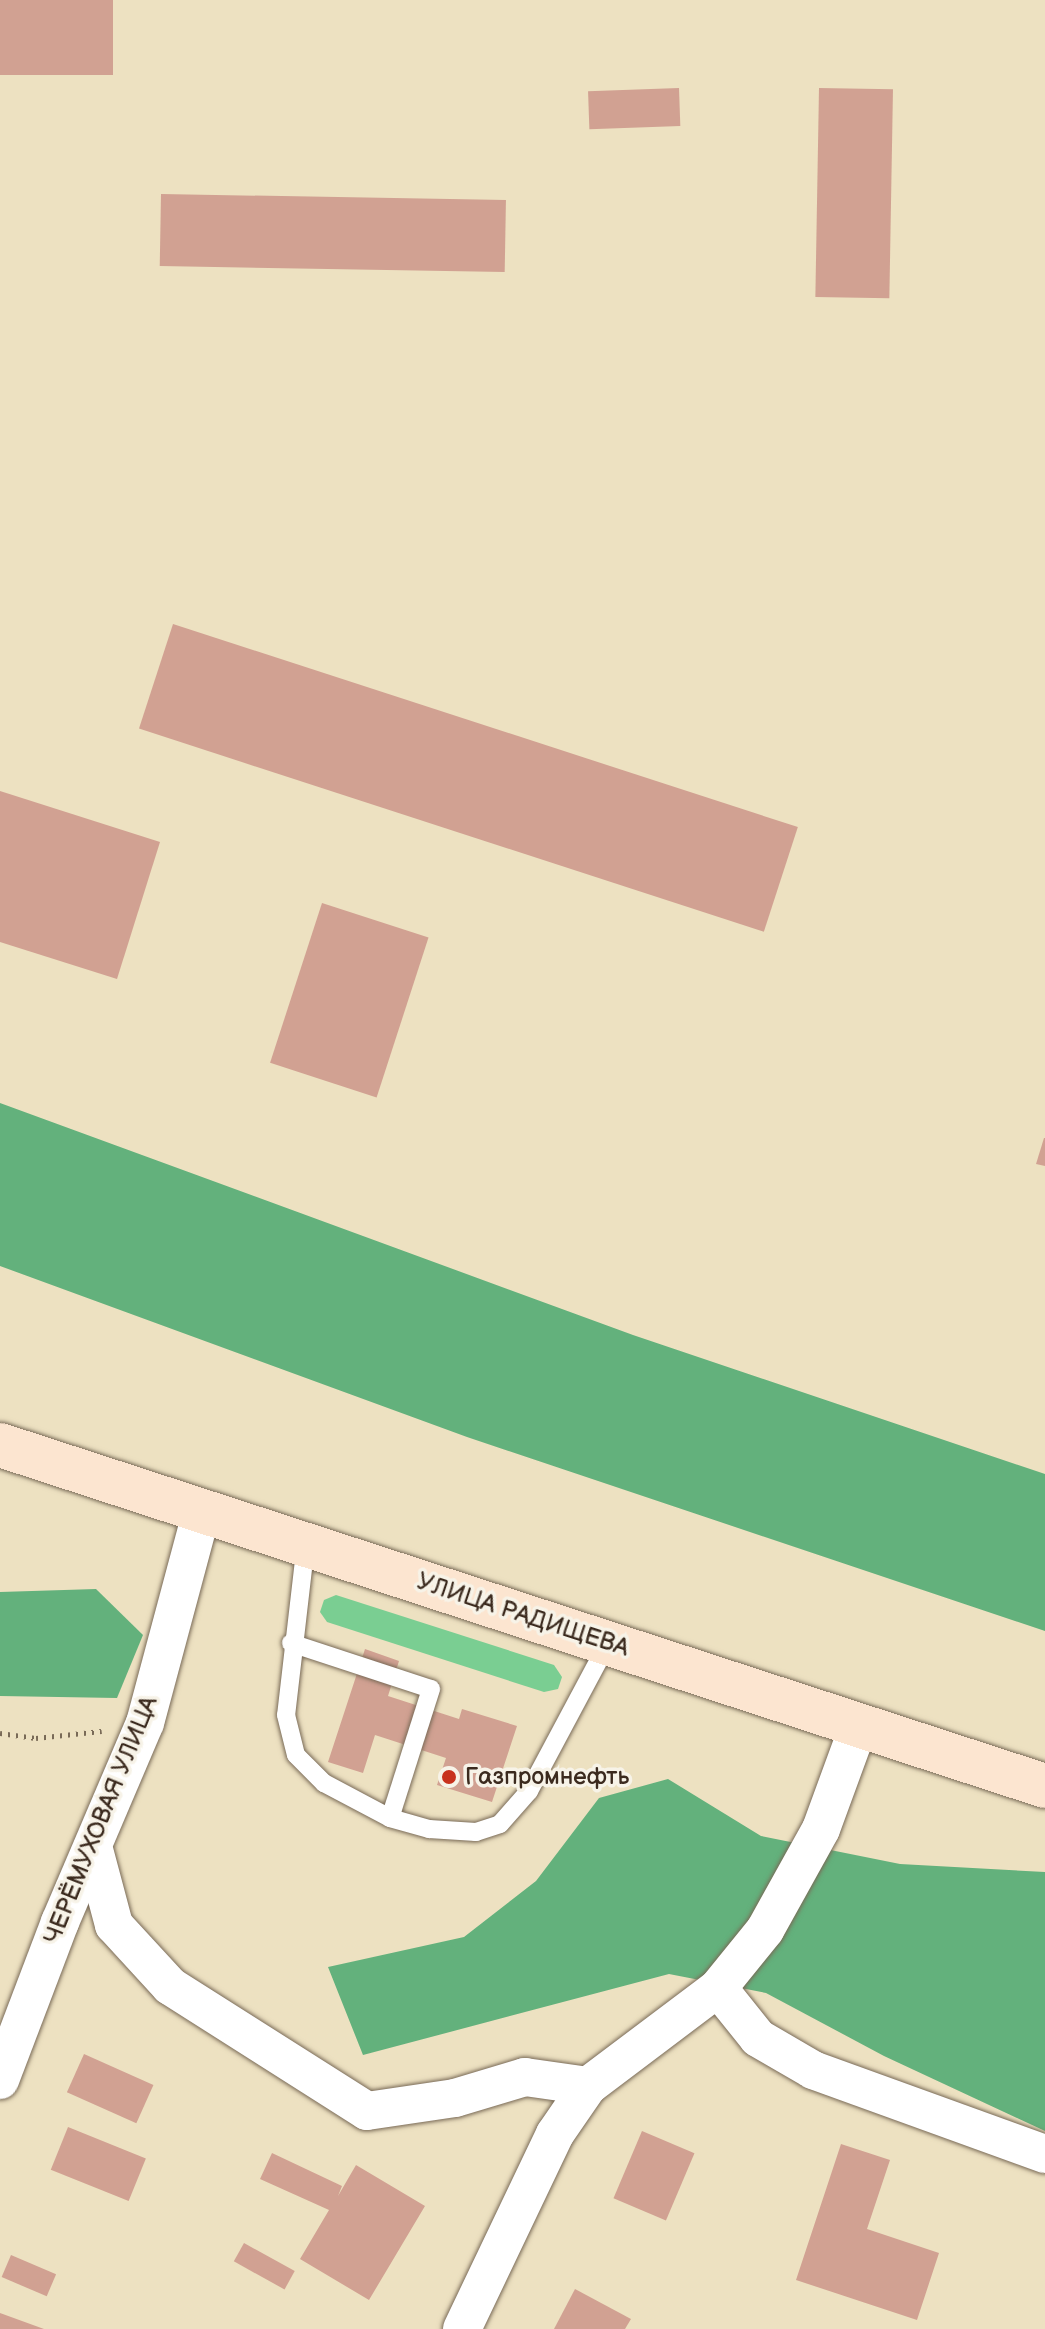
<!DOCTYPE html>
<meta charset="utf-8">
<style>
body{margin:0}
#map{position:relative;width:1045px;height:2329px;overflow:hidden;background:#ede1c1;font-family:"Balsamiq Sans",sans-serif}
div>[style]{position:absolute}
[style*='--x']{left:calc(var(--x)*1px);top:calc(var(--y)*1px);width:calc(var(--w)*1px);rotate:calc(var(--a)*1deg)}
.green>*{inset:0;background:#7ace92}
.forest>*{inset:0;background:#63b17c}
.building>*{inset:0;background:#d1a192;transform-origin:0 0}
.path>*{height:5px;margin-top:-2.5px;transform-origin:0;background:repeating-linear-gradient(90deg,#796a57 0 2px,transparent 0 8px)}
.roads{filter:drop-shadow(0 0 2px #796a57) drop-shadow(0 0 2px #796a57)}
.service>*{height:18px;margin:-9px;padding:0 9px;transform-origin:9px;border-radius:9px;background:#fff}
.minor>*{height:38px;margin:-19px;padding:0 19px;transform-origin:19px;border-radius:19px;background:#fff}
.secondary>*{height:44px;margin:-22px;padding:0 22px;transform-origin:22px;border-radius:22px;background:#fce5d0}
.dots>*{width:22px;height:22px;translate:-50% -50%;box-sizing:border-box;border:4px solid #f7f3e8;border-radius:50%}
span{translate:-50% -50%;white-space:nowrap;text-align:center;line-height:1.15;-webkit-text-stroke:7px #f7f3e8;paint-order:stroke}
.street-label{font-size:24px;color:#3b2a1e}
.poi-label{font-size:24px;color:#3b2a1e}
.left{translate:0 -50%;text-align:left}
</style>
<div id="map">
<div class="green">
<i style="clip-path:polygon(336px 1595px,554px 1665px,562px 1677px,558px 1689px,544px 1692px,327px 1622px,320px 1612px,324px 1600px)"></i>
</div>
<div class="forest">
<i style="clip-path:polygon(0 1103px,633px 1335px,1045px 1474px,1045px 1631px,467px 1437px,0 1266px)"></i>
<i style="clip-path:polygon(96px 1589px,143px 1635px,117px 1698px,0 1696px,0 1592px)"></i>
<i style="clip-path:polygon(668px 1779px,761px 1836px,900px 1864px,1045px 1872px,1045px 2131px,884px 2056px,766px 1993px,669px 1974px,363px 2055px,328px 1967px,464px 1937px,536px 1881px,599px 1798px)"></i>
</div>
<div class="building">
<i style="left:0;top:0;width:113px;height:75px"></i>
<i style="left:679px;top:88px;width:38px;height:91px;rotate:88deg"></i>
<i style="left:819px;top:88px;width:74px;height:209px;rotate:1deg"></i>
<i style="left:161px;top:194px;width:345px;height:72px;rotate:1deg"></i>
<i style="left:173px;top:624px;width:657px;height:110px;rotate:18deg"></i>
<i style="clip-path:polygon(0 791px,160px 842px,117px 979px,0 942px)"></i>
<i style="left:322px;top:903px;width:112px;height:168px;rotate:18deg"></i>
<i style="clip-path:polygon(1044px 1138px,1045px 1138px,1045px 1166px,1036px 1164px)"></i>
<i style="clip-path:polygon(365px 1649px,399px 1661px,388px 1696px,459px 1719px,462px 1709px,517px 1726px,492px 1802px,437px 1785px,446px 1758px,375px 1735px,363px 1773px,328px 1762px)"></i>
<i style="left:84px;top:2054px;width:76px;height:42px;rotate:24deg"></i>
<i style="left:68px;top:2127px;width:84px;height:46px;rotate:22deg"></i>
<i style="left:642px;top:2131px;width:57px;height:73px;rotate:23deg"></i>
<i style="clip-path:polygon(841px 2144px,890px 2160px,867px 2229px,939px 2253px,917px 2320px,796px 2280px)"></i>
<i style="clip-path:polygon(272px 2153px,342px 2186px,338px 2196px,356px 2165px,425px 2206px,369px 2300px,300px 2259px,329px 2210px,260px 2179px)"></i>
<i style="left:244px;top:2243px;width:58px;height:21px;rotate:29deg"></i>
<i style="left:11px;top:2255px;width:49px;height:24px;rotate:23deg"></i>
<i style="clip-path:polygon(575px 2289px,631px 2319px,625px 2329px,554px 2329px)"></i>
<i style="clip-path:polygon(0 2313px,44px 2329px,0 2329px)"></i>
</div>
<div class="path">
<i style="--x:0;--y:1733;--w:36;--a:8"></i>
<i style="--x:36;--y:1738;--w:66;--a:-6.1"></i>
</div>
<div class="roads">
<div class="service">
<i style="--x:306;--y:1543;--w:173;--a:96.6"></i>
<i style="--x:286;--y:1715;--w:41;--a:76"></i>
<i style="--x:296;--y:1755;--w:40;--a:45"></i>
<i style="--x:324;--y:1783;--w:75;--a:27.9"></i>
<i style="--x:390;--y:1818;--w:41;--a:15.8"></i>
<i style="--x:429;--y:1829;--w:47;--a:3.7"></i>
<i style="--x:476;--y:1832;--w:25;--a:-18"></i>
<i style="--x:500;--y:1824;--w:44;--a:-48.7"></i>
<i style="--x:529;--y:1791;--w:168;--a:-61.9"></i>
<i style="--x:291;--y:1643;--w:147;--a:18.2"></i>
<i style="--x:431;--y:1689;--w:135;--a:107.6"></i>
</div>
<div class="minor">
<i style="--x:93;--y:1846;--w:82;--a:75.1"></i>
<i style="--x:114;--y:1925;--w:83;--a:47.4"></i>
<i style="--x:170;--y:1986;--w:233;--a:32.4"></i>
<i style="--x:367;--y:2111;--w:89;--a:-8.4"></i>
<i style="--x:455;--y:2098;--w:73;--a:-16.7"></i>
<i style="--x:525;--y:2077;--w:64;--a:8.1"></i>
<i style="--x:718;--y:1988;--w:64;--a:51.3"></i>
<i style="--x:758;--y:2038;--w:64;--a:30.2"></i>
<i style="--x:813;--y:2070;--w:247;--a:19.9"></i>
<i style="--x:0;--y:2080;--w:169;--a:-69.2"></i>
<i style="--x:60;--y:1922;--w:216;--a:-66.9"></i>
<i style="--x:145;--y:1723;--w:220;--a:-75"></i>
<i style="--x:462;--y:2329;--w:216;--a:-64.5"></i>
<i style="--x:555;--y:2134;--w:58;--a:-55.5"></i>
<i style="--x:588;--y:2086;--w:163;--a:-37"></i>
<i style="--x:718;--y:1988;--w:75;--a:-51"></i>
<i style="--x:765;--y:1930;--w:115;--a:-61"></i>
<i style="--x:821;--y:1829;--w:111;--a:-69.9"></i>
</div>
<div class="secondary">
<i style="--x:0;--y:1445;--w:1099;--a:18.07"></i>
</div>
</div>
<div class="dots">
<i style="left:449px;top:1777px;background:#c8321e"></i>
</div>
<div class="street-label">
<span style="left:523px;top:1615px;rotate:18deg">УЛИЦА РАДИЩЕВА</span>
<span style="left:101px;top:1820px;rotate:-68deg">ЧЕРЁМУХОВАЯ УЛИЦА</span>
</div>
<div class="poi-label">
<span class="left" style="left:465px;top:1777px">Газпромнефть</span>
</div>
</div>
